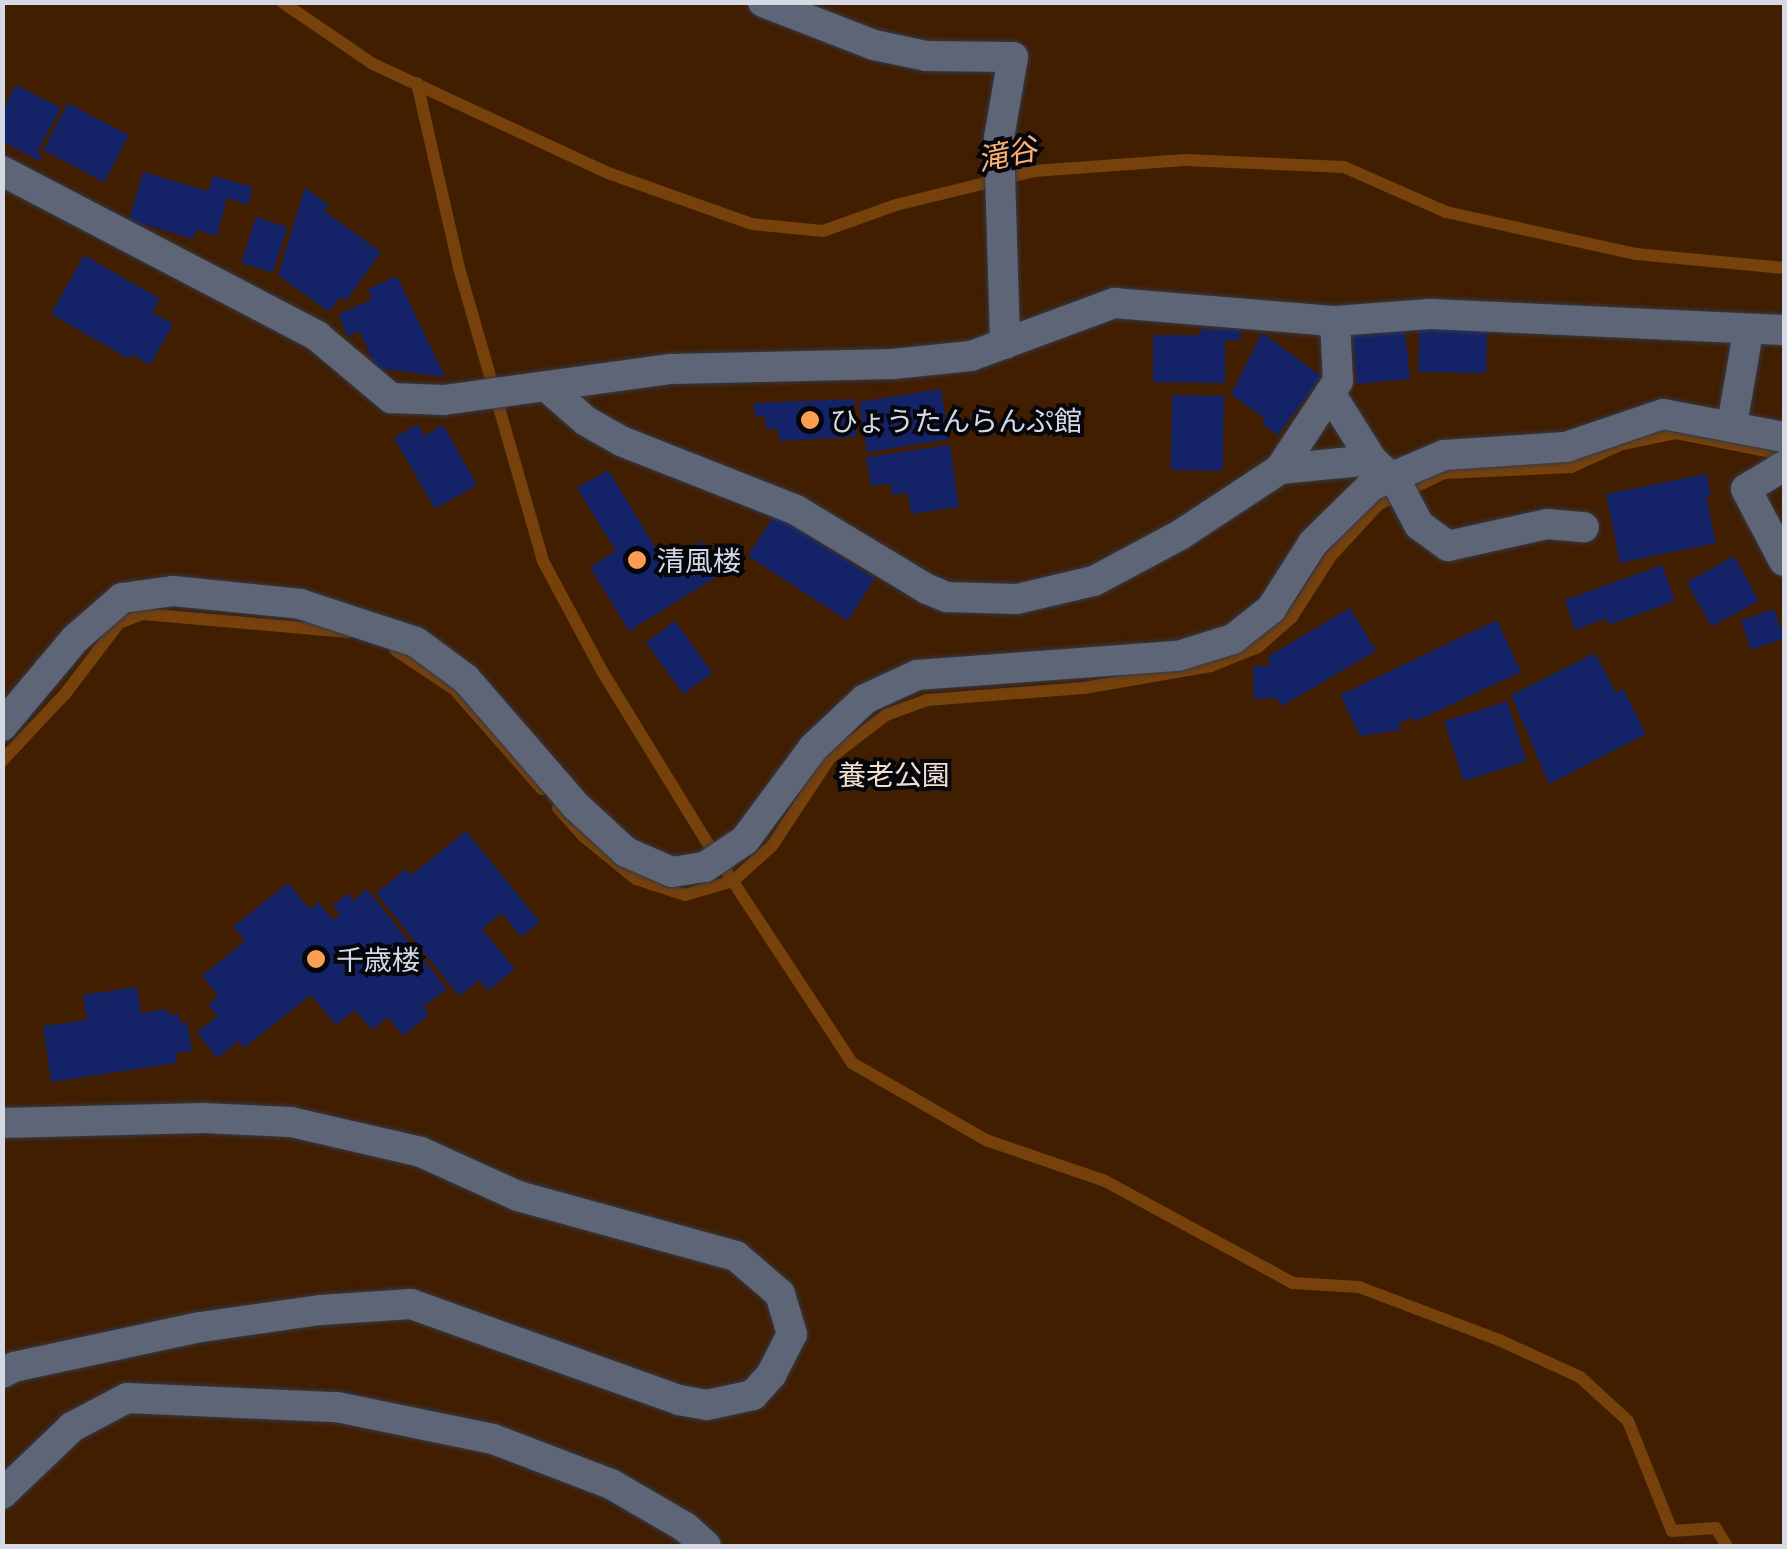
<!DOCTYPE html>
<meta charset="utf-8">
<style>
body{margin:0}
#map{position:relative;width:1787px;height:1549px;overflow:hidden;background:#161c2c;font-family:Manrope,"Noto Sans JP",sans-serif}
div>[style]{position:absolute}
[style*='--x']{left:calc(var(--x)*1px);top:calc(var(--y)*1px);width:calc(var(--w)*1px);rotate:calc(var(--a)*1deg)}
.green>*{inset:0;background:#411e00;transform-origin:0 0}
.stream>*{height:12px;margin:-6px;padding:0 6px;transform-origin:6px;border-radius:6px;background:#77410c}
.building>*{inset:0;background:#142368;transform-origin:0 0}
.roads{filter:drop-shadow(0 0 2px #353945) drop-shadow(0 0 2px #353945)}
.minor>*{height:30px;margin:-15px;padding:0 15px;transform-origin:15px;border-radius:15px;background:#5d6577}
.dots>*{width:28px;height:28px;translate:-50% -50%;box-sizing:border-box;border:5px solid #05070d;border-radius:50%}
span{translate:-50% -50%;white-space:nowrap;text-align:center;line-height:1.15;-webkit-text-stroke:8px #05070d;paint-order:stroke}
.poi-label{font-size:28px;color:#d5d9e4}
.left{translate:0 -50%;text-align:left}
.park-label{font-size:28px;color:#f3dfd0}
.water-label{font-size:30px;color:#fcad70;font-style:italic}
.frame{position:absolute;inset:0;border:5px solid #d5d9e4;pointer-events:none}
</style>
<div id="map">
<div class="green">
<i style="left:3px;top:3px;width:1781px;height:1543px"></i>
</div>
<div class="stream">
<i style="--x:282;--y:2;--w:110;--a:34.3"></i>
<i style="--x:373;--y:64;--w:259;--a:24.9"></i>
<i style="--x:608;--y:173;--w:153;--a:19.5"></i>
<i style="--x:752;--y:224;--w:71;--a:5.6"></i>
<i style="--x:823;--y:231;--w:77;--a:-19.6"></i>
<i style="--x:896;--y:205;--w:142;--a:-13.8"></i>
<i style="--x:1034;--y:171;--w:151;--a:-4.2"></i>
<i style="--x:1185;--y:160;--w:159;--a:2.5"></i>
<i style="--x:1344;--y:167;--w:111;--a:23.8"></i>
<i style="--x:1446;--y:212;--w:195;--a:12.5"></i>
<i style="--x:1636;--y:254;--w:149;--a:5.4"></i>
<i style="--x:417;--y:83;--w:190;--a:77.2"></i>
<i style="--x:459;--y:268;--w:305;--a:74"></i>
<i style="--x:543;--y:561;--w:125;--a:61.8"></i>
<i style="--x:602;--y:671;--w:197;--a:58.5"></i>
<i style="--x:705;--y:839;--w:268;--a:56.7"></i>
<i style="--x:852;--y:1063;--w:155;--a:29.9"></i>
<i style="--x:986;--y:1140;--w:126;--a:19"></i>
<i style="--x:1105;--y:1181;--w:214;--a:28.5"></i>
<i style="--x:1293;--y:1283;--w:66;--a:3.5"></i>
<i style="--x:1359;--y:1287;--w:150;--a:20.7"></i>
<i style="--x:1499;--y:1340;--w:89;--a:24.6"></i>
<i style="--x:1580;--y:1377;--w:65;--a:42.5"></i>
<i style="--x:1628;--y:1421;--w:118;--a:68.2"></i>
<i style="--x:1672;--y:1531;--w:44;--a:-3.9"></i>
<i style="--x:1716;--y:1528;--w:21;--a:59"></i>
<i style="--x:395;--y:650;--w:71;--a:33.5"></i>
<i style="--x:454;--y:689;--w:133;--a:48.7"></i>
<i style="--x:2;--y:761;--w:92;--a:-46.8"></i>
<i style="--x:65;--y:694;--w:89;--a:-52.7"></i>
<i style="--x:119;--y:623;--w:26;--a:-21"></i>
<i style="--x:143;--y:614;--w:206;--a:5"></i>
<i style="--x:558;--y:808;--w:36;--a:48"></i>
<i style="--x:582;--y:835;--w:70;--a:39.2"></i>
<i style="--x:636;--y:879;--w:52;--a:18.1"></i>
<i style="--x:685;--y:895;--w:50;--a:-16.3"></i>
<i style="--x:733;--y:881;--w:52;--a:-41.9"></i>
<i style="--x:772;--y:846;--w:105;--a:-56.6"></i>
<i style="--x:830;--y:758;--w:71;--a:-37.5"></i>
<i style="--x:886;--y:715;--w:44;--a:-20.1"></i>
<i style="--x:927;--y:700;--w:157;--a:-4.4"></i>
<i style="--x:1084;--y:688;--w:129;--a:-9.8"></i>
<i style="--x:1211;--y:666;--w:51;--a:-22"></i>
<i style="--x:1258;--y:647;--w:45;--a:-41.4"></i>
<i style="--x:1292;--y:617;--w:72;--a:-57.4"></i>
<i style="--x:1331;--y:556;--w:71;--a:-47.3"></i>
<i style="--x:1379;--y:504;--w:72;--a:-25.5"></i>
<i style="--x:1444;--y:473;--w:127;--a:-2.7"></i>
<i style="--x:1571;--y:467;--w:56;--a:-24.3"></i>
<i style="--x:1622;--y:444;--w:55;--a:-11.5"></i>
<i style="--x:1676;--y:433;--w:101;--a:11.4"></i>
<i style="--x:1775;--y:453;--w:11;--a:38"></i>
</div>
<div class="building">
<i style="clip-path:polygon(16px 85px,61px 108px,37px 152px,42px 155px,39px 161px,2px 141px,2px 112px)"></i>
<i style="left:68px;top:103px;width:69px;height:53px;rotate:28deg"></i>
<i style="clip-path:polygon(143px 172px,208px 191px,213px 176px,253px 187px,248px 205px,227px 198px,217px 236px,196px 230px,193px 239px,129px 220px)"></i>
<i style="clip-path:polygon(305px 188px,329px 205px,324px 211px,381px 252px,346px 301px,340px 297px,329px 312px,278px 275px)"></i>
<i style="left:256px;top:217px;width:33px;height:48px;rotate:18deg"></i>
<i style="clip-path:polygon(84px 255px,160px 299px,152px 312px,173px 324px,150px 365px,132px 354px,129px 359px,51px 314px)"></i>
<i style="clip-path:polygon(397px 276px,445px 377px,376px 368px,359px 331px,348px 337px,338px 315px,372px 299px,368px 289px)"></i>
<i style="left:1419px;top:328px;width:68px;height:44px;rotate:1deg"></i>
<i style="clip-path:polygon(1199px 329px,1240px 329px,1240px 340px,1225px 340px,1225px 383px,1153px 382px,1153px 335px,1200px 335px)"></i>
<i style="left:1405px;top:331px;width:48px;height:53px;rotate:84deg"></i>
<i style="clip-path:polygon(1262px 333px,1321px 376px,1278px 435px,1262px 424px,1265px 419px,1231px 394px)"></i>
<i style="left:941px;top:389px;width:51px;height:83px;rotate:81deg"></i>
<i style="left:1172px;top:395px;width:52px;height:75px;rotate:1deg"></i>
<i style="clip-path:polygon(854px 399px,856px 437px,779px 441px,778px 429px,766px 429px,765px 416px,755px 417px,754px 403px)"></i>
<i style="clip-path:polygon(418px 424px,424px 436px,443px 425px,477px 485px,435px 509px,394px 438px)"></i>
<i style="clip-path:polygon(950px 445px,959px 507px,911px 514px,908px 493px,892px 495px,891px 484px,871px 486px,866px 457px)"></i>
<i style="clip-path:polygon(608px 470px,665px 563px,701px 541px,721px 574px,629px 631px,590px 567px,616px 551px,577px 488px)"></i>
<i style="clip-path:polygon(1706px 474px,1711px 495px,1706px 496px,1716px 543px,1620px 563px,1606px 494px)"></i>
<i style="left:775px;top:514px;width:119px;height:50px;rotate:33deg"></i>
<i style="left:1734px;top:556px;width:51px;height:54px;rotate:61deg"></i>
<i style="clip-path:polygon(1662px 565px,1675px 601px,1609px 625px,1607px 618px,1575px 630px,1565px 600px)"></i>
<i style="clip-path:polygon(1350px 608px,1376px 651px,1282px 706px,1276px 698px,1254px 699px,1253px 666px,1272px 665px,1267px 657px)"></i>
<i style="left:1774px;top:609px;width:31px;height:35px;rotate:71deg"></i>
<i style="clip-path:polygon(1497px 620px,1521px 672px,1414px 722px,1412px 717px,1398px 724px,1401px 730px,1360px 736px,1340px 695px)"></i>
<i style="left:675px;top:621px;width:64px;height:36px;rotate:54deg"></i>
<i style="clip-path:polygon(1595px 653px,1616px 693px,1623px 689px,1646px 734px,1549px 784px,1511px 695px)"></i>
<i style="left:1507px;top:701px;width:63px;height:66px;rotate:72deg"></i>
<i style="clip-path:polygon(466px 831px,540px 922px,521px 937px,502px 913px,482px 929px,515px 969px,488px 991px,479px 980px,459px 996px,376px 893px,406px 869px,411px 875px)"></i>
<i style="clip-path:polygon(288px 883px,310px 909px,318px 902px,333px 920px,340px 914px,333px 905px,348px 893px,353px 901px,367px 889px,447px 989px,423px 1007px,429px 1015px,403px 1036px,388px 1017px,372px 1030px,355px 1010px,336px 1025px,311px 995px,244px 1048px,239px 1041px,217px 1058px,197px 1032px,218px 1016px,208px 1005px,218px 996px,202px 976px,245px 941px,233px 927px)"></i>
<i style="clip-path:polygon(137px 987px,141px 1013px,167px 1009px,168px 1015px,179px 1014px,180px 1023px,187px 1022px,192px 1051px,176px 1053px,177px 1063px,51px 1082px,43px 1026px,87px 1020px,83px 995px)"></i>
</div>
<div class="roads">
<div class="minor">
<i style="--x:763;--y:2;--w:119;--a:21.2"></i>
<i style="--x:874;--y:45;--w:53;--a:11.9"></i>
<i style="--x:926;--y:56;--w:87;--a:0.7"></i>
<i style="--x:1013;--y:57;--w:82;--a:99.8"></i>
<i style="--x:999;--y:138;--w:206;--a:88.3"></i>
<i style="--x:2;--y:171;--w:356;--a:27.6"></i>
<i style="--x:317;--y:336;--w:97;--a:40"></i>
<i style="--x:391;--y:398;--w:53;--a:2.2"></i>
<i style="--x:444;--y:400;--w:229;--a:-7.8"></i>
<i style="--x:671;--y:369;--w:222;--a:-1.3"></i>
<i style="--x:893;--y:364;--w:78;--a:-5.9"></i>
<i style="--x:971;--y:356;--w:153;--a:-20.3"></i>
<i style="--x:1114;--y:303;--w:222;--a:4.7"></i>
<i style="--x:1335;--y:321;--w:95;--a:-4.2"></i>
<i style="--x:1430;--y:314;--w:354;--a:2.6"></i>
<i style="--x:547;--y:387;--w:52;--a:41.1"></i>
<i style="--x:586;--y:421;--w:40;--a:29.7"></i>
<i style="--x:621;--y:441;--w:188;--a:21.5"></i>
<i style="--x:796;--y:510;--w:153;--a:31.1"></i>
<i style="--x:927;--y:589;--w:22;--a:22"></i>
<i style="--x:947;--y:597;--w:70;--a:1.6"></i>
<i style="--x:1017;--y:599;--w:79;--a:-13.2"></i>
<i style="--x:1094;--y:581;--w:98;--a:-28.1"></i>
<i style="--x:1180;--y:535;--w:120;--a:-33.4"></i>
<i style="--x:1280;--y:469;--w:92;--a:-5.6"></i>
<i style="--x:1372;--y:460;--w:34;--a:43"></i>
<i style="--x:1397;--y:483;--w:47;--a:62.4"></i>
<i style="--x:1419;--y:525;--w:36;--a:36"></i>
<i style="--x:1448;--y:546;--w:101;--a:-12.5"></i>
<i style="--x:1547;--y:524;--w:37;--a:5"></i>
<i style="--x:1330;--y:393;--w:79;--a:57.9"></i>
<i style="--x:1732;--y:425;--w:94;--a:-80.2"></i>
<i style="--x:1784;--y:466;--w:44;--a:148.8"></i>
<i style="--x:1746;--y:489;--w:81;--a:62.2"></i>
<i style="--x:1280;--y:469;--w:105;--a:-56.6"></i>
<i style="--x:1338;--y:381;--w:60;--a:-92.9"></i>
<i style="--x:2;--y:726;--w:114;--a:-50"></i>
<i style="--x:75;--y:639;--w:62;--a:-41.1"></i>
<i style="--x:122;--y:598;--w:51;--a:-7.8"></i>
<i style="--x:173;--y:591;--w:128;--a:5.8"></i>
<i style="--x:300;--y:604;--w:122;--a:18.1"></i>
<i style="--x:416;--y:642;--w:62;--a:36.5"></i>
<i style="--x:466;--y:679;--w:168;--a:49.1"></i>
<i style="--x:576;--y:806;--w:68;--a:42.6"></i>
<i style="--x:626;--y:852;--w:50;--a:23.5"></i>
<i style="--x:672;--y:872;--w:33;--a:-9"></i>
<i style="--x:705;--y:867;--w:48;--a:-34"></i>
<i style="--x:745;--y:840;--w:114;--a:-53.5"></i>
<i style="--x:813;--y:748;--w:71;--a:-43.3"></i>
<i style="--x:865;--y:699;--w:57;--a:-24.8"></i>
<i style="--x:917;--y:675;--w:262;--a:-4.2"></i>
<i style="--x:1178;--y:656;--w:58;--a:-17.2"></i>
<i style="--x:1233;--y:639;--w:48;--a:-38.3"></i>
<i style="--x:1271;--y:609;--w:78;--a:-57.5"></i>
<i style="--x:1313;--y:543;--w:81;--a:-44.5"></i>
<i style="--x:1371;--y:486;--w:79;--a:-23"></i>
<i style="--x:1444;--y:455;--w:122;--a:-3.8"></i>
<i style="--x:1566;--y:447;--w:102;--a:-18.8"></i>
<i style="--x:1663;--y:414;--w:123;--a:10.8"></i>
<i style="--x:2;--y:1123;--w:201;--a:-1.4"></i>
<i style="--x:203;--y:1118;--w:88;--a:2.6"></i>
<i style="--x:291;--y:1122;--w:133;--a:13"></i>
<i style="--x:421;--y:1152;--w:107;--a:24.4"></i>
<i style="--x:518;--y:1196;--w:226;--a:15.4"></i>
<i style="--x:736;--y:1256;--w:58;--a:40.8"></i>
<i style="--x:780;--y:1294;--w:42;--a:73.3"></i>
<i style="--x:792;--y:1334;--w:46;--a:117.1"></i>
<i style="--x:771;--y:1375;--w:27;--a:132"></i>
<i style="--x:753;--y:1395;--w:47;--a:167.7"></i>
<i style="--x:707;--y:1405;--w:28;--a:-170"></i>
<i style="--x:679;--y:1400;--w:285;--a:-160.3"></i>
<i style="--x:411;--y:1304;--w:91;--a:176.2"></i>
<i style="--x:320;--y:1310;--w:121;--a:171.9"></i>
<i style="--x:200;--y:1327;--w:190;--a:167.9"></i>
<i style="--x:14;--y:1367;--w:13;--a:153"></i>
<i style="--x:2;--y:1494;--w:97;--a:-43.7"></i>
<i style="--x:72;--y:1427;--w:62;--a:-27.8"></i>
<i style="--x:127;--y:1398;--w:210;--a:2.5"></i>
<i style="--x:337;--y:1407;--w:159;--a:11.6"></i>
<i style="--x:493;--y:1439;--w:126;--a:20.9"></i>
<i style="--x:611;--y:1484;--w:86;--a:30.2"></i>
<i style="--x:685;--y:1527;--w:28;--a:42"></i>
</div>
</div>
<div class="dots">
<i style="left:810px;top:420px;background:#fb9e51"></i>
<i style="left:637px;top:560px;background:#fb9e51"></i>
<i style="left:316px;top:959px;background:#fb9e51"></i>
</div>
<div class="poi-label">
<span class="left" style="left:830px;top:420px">ひょうたんらんぷ館</span>
<span class="left" style="left:657px;top:560px">清風楼</span>
<span class="left" style="left:336px;top:959px">千歳楼</span>
</div>
<div class="park-label">
<span style="left:894px;top:774px">養老公園</span>
</div>
<div class="water-label">
<span style="left:1007px;top:154px;rotate:-12deg">滝谷</span>
</div>
<div class="frame"></div>
</div>
